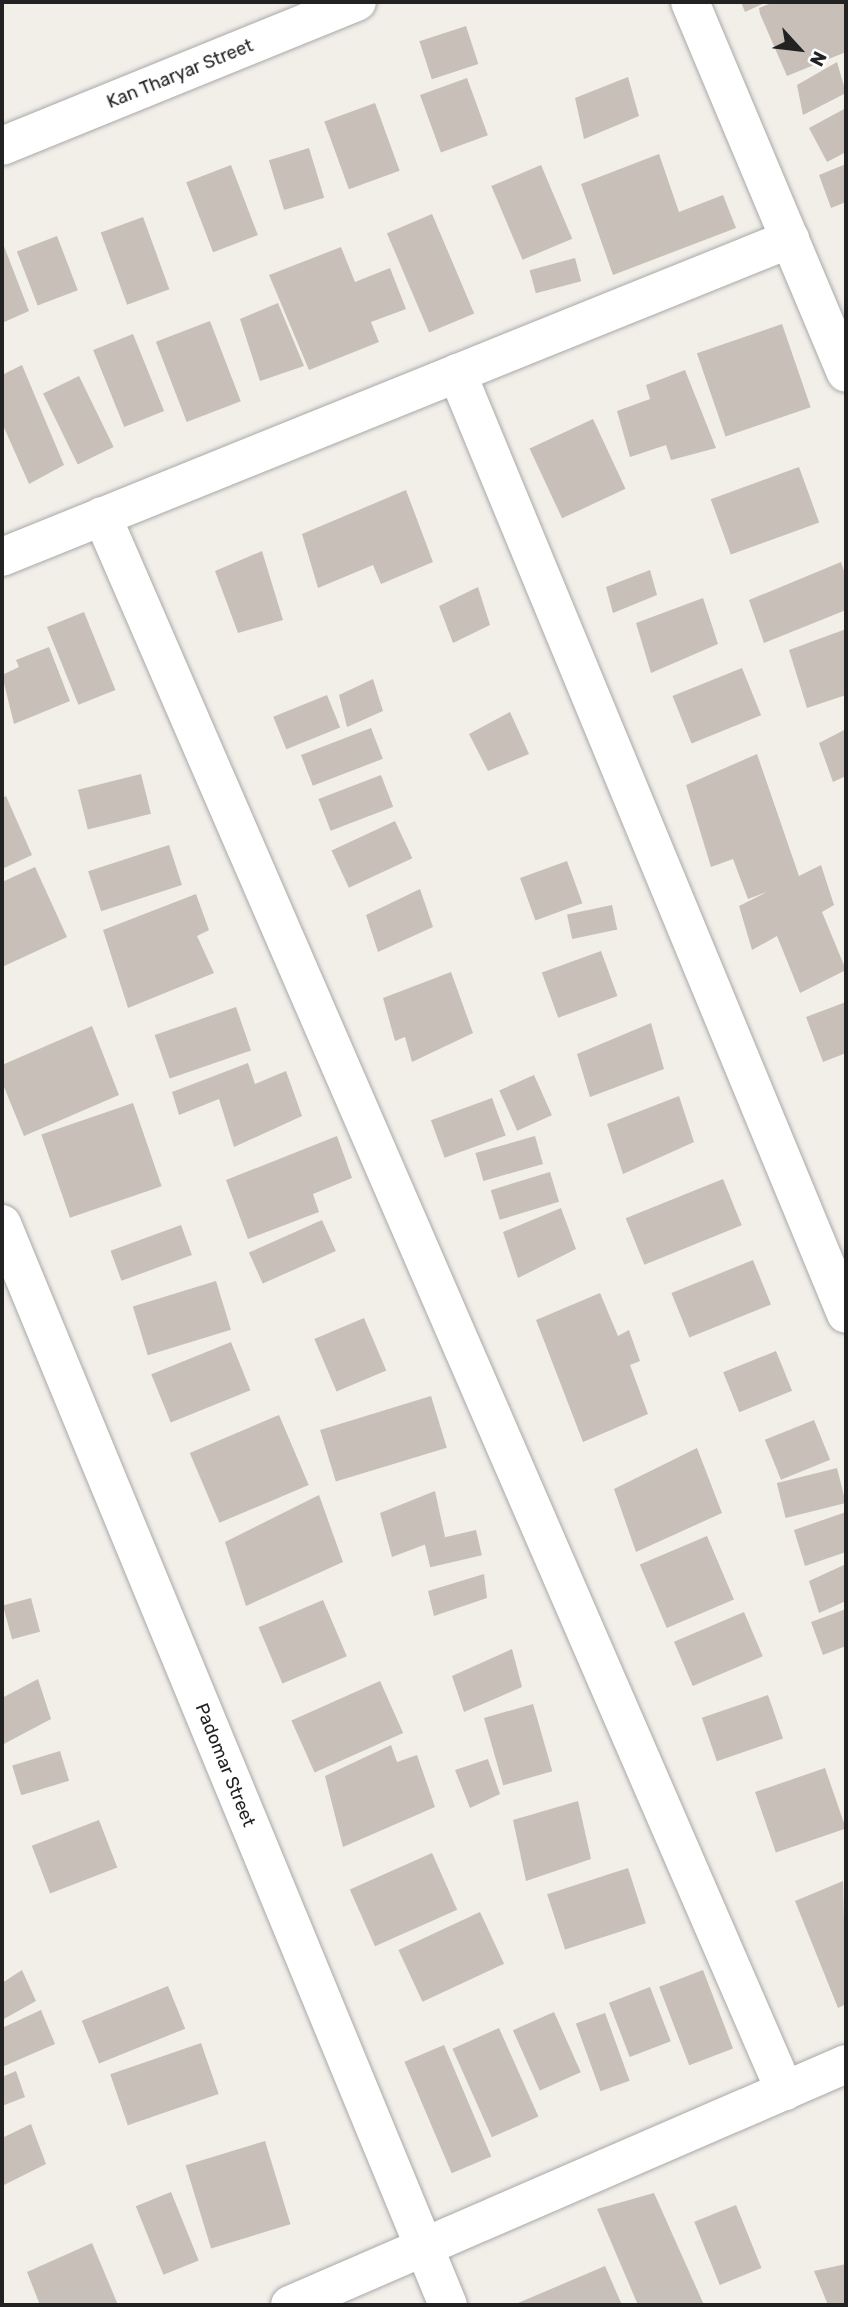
<!DOCTYPE html>
<style>
body{margin:0}
#map{position:relative;width:848px;height:2307px;overflow:hidden;background:#f2efe9;font-family:Rubik,sans-serif}
div>[style]{position:absolute}
[style*='--x']{left:calc(var(--x)*1px);top:calc(var(--y)*1px);width:calc(var(--w)*1px);rotate:calc(var(--a)*1deg)}
.building>*{inset:0;background:#c7bfb8;transform-origin:0 0}
.roads{filter:drop-shadow(0 0 2px #a9a9a9) drop-shadow(0 0 2px #a9a9a9)}
.street>*{height:38px;margin:-19px;padding:0 19px;transform-origin:19px;border-radius:19px;background:#fff}
span{translate:-50% -50%;white-space:nowrap;text-align:center;line-height:1.15;-webkit-text-stroke:5px #fff;paint-order:stroke}
.street-label{font-size:18px;color:#222}
.frame{position:absolute;inset:0;border:4px solid #222;pointer-events:none}
.north{position:absolute;left:764px;top:14px;width:70px;height:70px;-webkit-text-stroke:5px #fff;paint-order:stroke;rotate:117deg;font-size:19px;font-weight:700;line-height:28px;text-align:center;color:#222}
.north::after{content:'';display:block;margin:auto;width:24px;height:32px;background:#222;clip-path:polygon(50% 0,100% 100%,50% 72%,0 100%)}
</style>
<div id="map">
<div class="building">
<i style="clip-path:polygon(741px 2px,767px 2px,745px 12px)"></i>
<i style="clip-path:polygon(774px 2px,846px 2px,846px 52px,787px 76px,760px 14px,759px 8px)"></i>
<i style="left:466px;top:26px;width:40px;height:49px;rotate:72deg"></i>
<i style="clip-path:polygon(837px 62px,846px 93px,803px 115px,797px 85px)"></i>
<i style="clip-path:polygon(628px 77px,639px 116px,584px 139px,575px 98px)"></i>
<i style="left:467px;top:78px;width:61px;height:50px;rotate:70deg"></i>
<i style="left:375px;top:103px;width:72px;height:54px;rotate:70deg"></i>
<i style="clip-path:polygon(846px 108px,846px 152px,827px 162px,809px 128px)"></i>
<i style="left:309px;top:148px;width:52px;height:42px;rotate:73deg"></i>
<i style="clip-path:polygon(659px 154px,679px 212px,723px 195px,736px 228px,613px 275px,581px 184px)"></i>
<i style="clip-path:polygon(846px 164px,846px 202px,831px 208px,819px 175px)"></i>
<i style="left:231px;top:165px;width:75px;height:48px;rotate:69deg"></i>
<i style="left:541px;top:165px;width:80px;height:54px;rotate:67deg"></i>
<i style="left:432px;top:214px;width:108px;height:49px;rotate:67deg"></i>
<i style="left:143px;top:217px;width:77px;height:45px;rotate:70deg"></i>
<i style="left:57px;top:236px;width:58px;height:43px;rotate:69deg"></i>
<i style="clip-path:polygon(2px 241px,29px 311px,2px 323px)"></i>
<i style="clip-path:polygon(341px 247px,355px 282px,390px 268px,406px 309px,371px 322px,379px 342px,309px 370px,269px 275px)"></i>
<i style="left:575px;top:258px;width:24px;height:47px;rotate:75deg"></i>
<i style="clip-path:polygon(278px 303px,304px 366px,260px 381px,240px 319px)"></i>
<i style="left:210px;top:321px;width:86px;height:58px;rotate:69deg"></i>
<i style="left:782px;top:324px;width:88px;height:90px;rotate:71deg"></i>
<i style="left:133px;top:334px;width:83px;height:43px;rotate:68deg"></i>
<i style="clip-path:polygon(22px 365px,64px 465px,29px 484px,2px 423px,2px 375px)"></i>
<i style="clip-path:polygon(685px 370px,716px 448px,671px 460px,666px 445px,630px 457px,617px 411px,650px 399px,646px 385px)"></i>
<i style="left:79px;top:376px;width:79px;height:40px;rotate:64deg"></i>
<i style="left:593px;top:419px;width:77px;height:70px;rotate:65deg"></i>
<i style="left:799px;top:467px;width:59px;height:94px;rotate:70deg"></i>
<i style="clip-path:polygon(406px 490px,433px 562px,381px 584px,373px 565px,318px 588px,302px 534px)"></i>
<i style="clip-path:polygon(262px 551px,283px 620px,238px 633px,215px 571px)"></i>
<i style="clip-path:polygon(841px 562px,846px 577px,846px 610px,764px 643px,749px 600px)"></i>
<i style="clip-path:polygon(650px 570px,657px 595px,613px 613px,606px 587px)"></i>
<i style="clip-path:polygon(478px 587px,490px 625px,453px 643px,439px 606px)"></i>
<i style="clip-path:polygon(703px 598px,718px 644px,651px 673px,636px 623px)"></i>
<i style="left:84px;top:612px;width:84px;height:40px;rotate:68deg"></i>
<i style="clip-path:polygon(846px 629px,846px 695px,807px 708px,789px 650px)"></i>
<i style="clip-path:polygon(49px 647px,70px 701px,14px 724px,2px 675px,19px 667px,16px 660px)"></i>
<i style="left:742px;top:668px;width:51px;height:75px;rotate:68deg"></i>
<i style="clip-path:polygon(373px 679px,383px 711px,347px 727px,339px 695px)"></i>
<i style="left:327px;top:695px;width:35px;height:58px;rotate:68deg"></i>
<i style="clip-path:polygon(510px 712px,529px 754px,488px 771px,469px 734px)"></i>
<i style="left:371px;top:728px;width:33px;height:75px;rotate:69deg"></i>
<i style="clip-path:polygon(846px 729px,846px 776px,833px 782px,819px 743px)"></i>
<i style="clip-path:polygon(757px 754px,799px 876px,821px 865px,834px 905px,822px 912px,846px 970px,800px 993px,777px 936px,752px 950px,739px 906px,767px 892px,748px 899px,733px 859px,711px 867px,686px 785px)"></i>
<i style="left:141px;top:774px;width:41px;height:65px;rotate:76deg"></i>
<i style="left:381px;top:775px;width:34px;height:67px;rotate:69deg"></i>
<i style="clip-path:polygon(6px 796px,32px 855px,2px 869px,2px 798px)"></i>
<i style="left:395px;top:821px;width:41px;height:70px;rotate:65deg"></i>
<i style="left:169px;top:845px;width:42px;height:85px;rotate:72deg"></i>
<i style="left:567px;top:861px;width:45px;height:50px;rotate:70deg"></i>
<i style="clip-path:polygon(35px 867px,67px 937px,2px 967px,2px 882px)"></i>
<i style="clip-path:polygon(420px 889px,433px 927px,378px 952px,366px 915px)"></i>
<i style="clip-path:polygon(196px 894px,209px 930px,197px 936px,214px 973px,128px 1008px,103px 930px)"></i>
<i style="left:612px;top:905px;width:25px;height:46px;rotate:78deg"></i>
<i style="left:601px;top:951px;width:48px;height:63px;rotate:70deg"></i>
<i style="clip-path:polygon(451px 972px,473px 1033px,412px 1062px,405px 1037px,395px 1041px,383px 998px)"></i>
<i style="clip-path:polygon(846px 1002px,846px 1053px,823px 1062px,806px 1017px)"></i>
<i style="left:236px;top:1007px;width:46px;height:86px;rotate:71deg"></i>
<i style="clip-path:polygon(651px 1023px,664px 1069px,590px 1097px,577px 1054px)"></i>
<i style="clip-path:polygon(92px 1026px,119px 1095px,24px 1136px,2px 1082px,2px 1065px)"></i>
<i style="clip-path:polygon(248px 1063px,255px 1084px,286px 1071px,302px 1116px,234px 1147px,219px 1099px,179px 1115px,172px 1092px)"></i>
<i style="left:534px;top:1075px;width:44px;height:38px;rotate:66deg"></i>
<i style="clip-path:polygon(679px 1096px,694px 1142px,623px 1174px,607px 1124px)"></i>
<i style="left:492px;top:1098px;width:40px;height:65px;rotate:70deg"></i>
<i style="left:133px;top:1103px;width:88px;height:97px;rotate:71deg"></i>
<i style="clip-path:polygon(337px 1136px,352px 1178px,313px 1194px,319px 1212px,248px 1239px,226px 1180px)"></i>
<i style="left:535px;top:1136px;width:29px;height:62px;rotate:74deg"></i>
<i style="left:550px;top:1172px;width:31px;height:62px;rotate:73deg"></i>
<i style="left:723px;top:1179px;width:50px;height:105px;rotate:68deg"></i>
<i style="clip-path:polygon(561px 1208px,576px 1249px,518px 1278px,503px 1232px)"></i>
<i style="left:322px;top:1220px;width:34px;height:80px;rotate:66deg"></i>
<i style="left:181px;top:1225px;width:32px;height:75px;rotate:70deg"></i>
<i style="left:753px;top:1260px;width:48px;height:88px;rotate:68deg"></i>
<i style="left:216px;top:1281px;width:51px;height:87px;rotate:73deg"></i>
<i style="clip-path:polygon(600px 1293px,618px 1336px,629px 1330px,640px 1361px,630px 1365px,648px 1414px,583px 1442px,536px 1320px)"></i>
<i style="left:364px;top:1318px;width:57px;height:54px;rotate:67deg"></i>
<i style="left:231px;top:1342px;width:52px;height:86px;rotate:68deg"></i>
<i style="left:776px;top:1351px;width:43px;height:57px;rotate:68deg"></i>
<i style="left:431px;top:1396px;width:54px;height:116px;rotate:73deg"></i>
<i style="left:279px;top:1415px;width:76px;height:97px;rotate:67deg"></i>
<i style="left:814px;top:1420px;width:43px;height:53px;rotate:68deg"></i>
<i style="clip-path:polygon(697px 1448px,722px 1513px,636px 1552px,614px 1489px)"></i>
<i style="left:837px;top:1468px;width:36px;height:62px;rotate:76deg"></i>
<i style="clip-path:polygon(435px 1491px,445px 1537px,392px 1557px,380px 1513px)"></i>
<i style="clip-path:polygon(319px 1495px,343px 1562px,246px 1606px,225px 1542px)"></i>
<i style="clip-path:polygon(846px 1512px,846px 1552px,805px 1566px,794px 1530px)"></i>
<i style="left:476px;top:1530px;width:26px;height:53px;rotate:77deg"></i>
<i style="left:707px;top:1536px;width:69px;height:73px;rotate:67deg"></i>
<i style="clip-path:polygon(846px 1564px,846px 1601px,819px 1613px,809px 1581px)"></i>
<i style="clip-path:polygon(484px 1574px,487px 1598px,434px 1616px,428px 1591px)"></i>
<i style="left:31px;top:1598px;width:35px;height:29px;rotate:75deg"></i>
<i style="left:323px;top:1600px;width:61px;height:70px;rotate:67deg"></i>
<i style="clip-path:polygon(846px 1609px,846px 1646px,823px 1655px,811px 1622px)"></i>
<i style="left:744px;top:1612px;width:48px;height:76px;rotate:67deg"></i>
<i style="clip-path:polygon(512px 1649px,522px 1687px,464px 1712px,452px 1676px)"></i>
<i style="clip-path:polygon(38px 1679px,51px 1719px,2px 1745px,2px 1698px)"></i>
<i style="left:380px;top:1681px;width:57px;height:97px;rotate:66deg"></i>
<i style="left:768px;top:1695px;width:46px;height:70px;rotate:71deg"></i>
<i style="left:533px;top:1704px;width:70px;height:51px;rotate:74deg"></i>
<i style="clip-path:polygon(391px 1745px,397px 1762px,417px 1755px,435px 1807px,343px 1847px,325px 1776px)"></i>
<i style="left:60px;top:1751px;width:31px;height:50px;rotate:73deg"></i>
<i style="clip-path:polygon(488px 1759px,500px 1794px,470px 1808px,455px 1770px)"></i>
<i style="left:825px;top:1768px;width:64px;height:74px;rotate:71deg"></i>
<i style="clip-path:polygon(578px 1801px,591px 1859px,526px 1881px,513px 1820px)"></i>
<i style="left:99px;top:1820px;width:51px;height:72px;rotate:69deg"></i>
<i style="left:432px;top:1853px;width:62px;height:90px;rotate:66deg"></i>
<i style="left:628px;top:1868px;width:58px;height:85px;rotate:72deg"></i>
<i style="clip-path:polygon(843px 1881px,846px 2004px,838px 2008px,795px 1901px)"></i>
<i style="left:480px;top:1912px;width:57px;height:90px;rotate:65deg"></i>
<i style="clip-path:polygon(22px 1970px,36px 2001px,2px 2020px,2px 1983px)"></i>
<i style="left:703px;top:1970px;width:84px;height:47px;rotate:69deg"></i>
<i style="left:168px;top:1986px;width:46px;height:93px;rotate:68deg"></i>
<i style="left:650px;top:1987px;width:58px;height:44px;rotate:69deg"></i>
<i style="clip-path:polygon(41px 2010px,55px 2044px,2px 2067px,2px 2028px)"></i>
<i style="left:554px;top:2012px;width:66px;height:45px;rotate:66deg"></i>
<i style="left:605px;top:2013px;width:72px;height:31px;rotate:70deg"></i>
<i style="left:499px;top:2028px;width:97px;height:51px;rotate:66deg"></i>
<i style="left:201px;top:2043px;width:54px;height:96px;rotate:71deg"></i>
<i style="left:444px;top:2045px;width:121px;height:43px;rotate:67deg"></i>
<i style="clip-path:polygon(16px 2071px,25px 2097px,2px 2106px,2px 2077px)"></i>
<i style="clip-path:polygon(31px 2124px,46px 2164px,4px 2185px,2px 2138px)"></i>
<i style="left:265px;top:2141px;width:87px;height:83px;rotate:73deg"></i>
<i style="left:171px;top:2192px;width:74px;height:38px;rotate:68deg"></i>
<i style="clip-path:polygon(654px 2193px,704px 2305px,638px 2305px,597px 2209px)"></i>
<i style="left:736px;top:2205px;width:68px;height:45px;rotate:68deg"></i>
<i style="clip-path:polygon(92px 2243px,118px 2305px,40px 2305px,27px 2272px)"></i>
<i style="clip-path:polygon(846px 2264px,846px 2305px,828px 2305px,814px 2271px)"></i>
<i style="clip-path:polygon(605px 2266px,622px 2305px,519px 2305px,518px 2303px)"></i>
</div>
<div class="roads">
<div class="street">
<i style="--x:690;--y:2;--w:402;--a:67.2"></i>
<i style="--x:2;--y:146;--w:383;--a:-22.1"></i>
<i style="--x:457;--y:373;--w:1018;--a:67.54"></i>
<i style="--x:102;--y:516;--w:1717;--a:66.56"></i>
<i style="--x:2;--y:557;--w:850;--a:-21.98"></i>
<i style="--x:2;--y:1224;--w:1169;--a:67.58"></i>
<i style="--x:290;--y:2305;--w:606;--a:-23.43"></i>
</div>
</div>
<div class="street-label">
<span style="left:180px;top:74px;rotate:-22deg">Kan Tharyar Street</span>
<span style="left:225px;top:1765px;rotate:68deg">Padomar Street</span>
</div>
<div class="frame"></div>
<div class="north">N</div>
</div>
